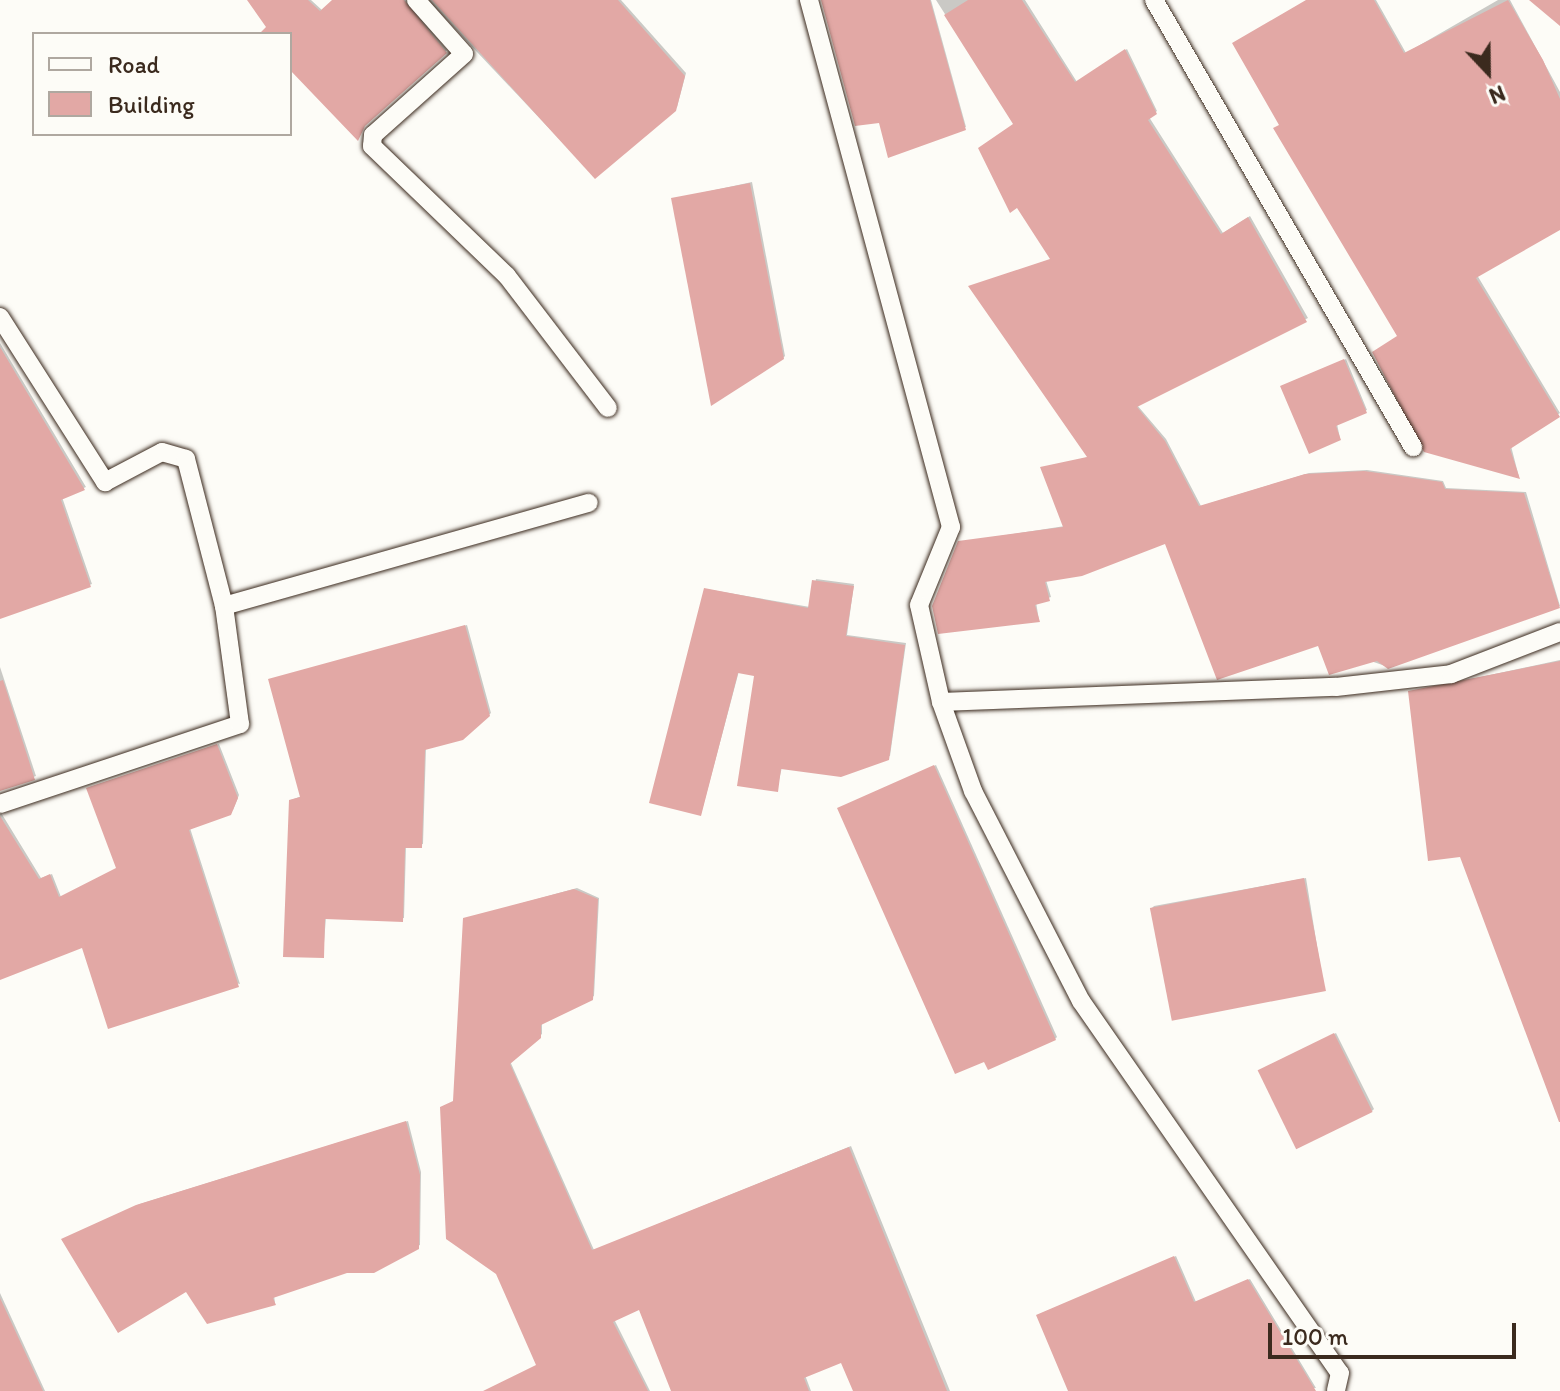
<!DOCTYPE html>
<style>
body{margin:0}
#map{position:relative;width:1560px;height:1391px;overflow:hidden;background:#fdfcf7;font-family:Itim,sans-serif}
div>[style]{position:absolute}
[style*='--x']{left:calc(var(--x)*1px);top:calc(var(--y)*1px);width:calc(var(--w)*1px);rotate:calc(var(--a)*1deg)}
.shadow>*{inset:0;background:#0003}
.building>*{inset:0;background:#e2a8a5;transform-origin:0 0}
.roads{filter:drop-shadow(0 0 2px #3b2a1e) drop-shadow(0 0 2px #3b2a1e)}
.minor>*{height:18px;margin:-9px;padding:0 9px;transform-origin:9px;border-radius:9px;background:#fdfcf7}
span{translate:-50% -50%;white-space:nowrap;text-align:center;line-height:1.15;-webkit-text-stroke:6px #fdfcf7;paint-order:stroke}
.legend{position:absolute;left:32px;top:32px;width:260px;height:104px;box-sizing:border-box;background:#fdfcf7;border:2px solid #afa8a0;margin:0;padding:10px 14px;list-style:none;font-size:24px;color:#3b2a1e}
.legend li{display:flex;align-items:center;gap:16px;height:40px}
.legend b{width:40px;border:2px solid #afa8a0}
.north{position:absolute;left:1448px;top:32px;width:80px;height:80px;-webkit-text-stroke:6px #fdfcf7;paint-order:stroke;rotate:158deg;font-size:22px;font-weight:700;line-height:32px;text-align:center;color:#3b2a1e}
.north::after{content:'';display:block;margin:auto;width:28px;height:36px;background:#3b2a1e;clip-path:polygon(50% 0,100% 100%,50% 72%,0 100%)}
.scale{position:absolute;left:1268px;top:1323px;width:248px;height:36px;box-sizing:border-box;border:4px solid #3b2a1e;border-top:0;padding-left:10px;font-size:24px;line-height:28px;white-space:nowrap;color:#3b2a1e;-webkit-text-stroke:6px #fdfcf7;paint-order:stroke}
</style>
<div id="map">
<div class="shadow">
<i style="clip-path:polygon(250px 0,311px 0,323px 11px,335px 0,405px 0,447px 50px,366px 122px,290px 67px,290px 34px,262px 34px,269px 27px)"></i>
<i style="clip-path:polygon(428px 0,621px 0,686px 73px,677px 107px,595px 177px)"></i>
<i style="clip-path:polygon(824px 0,931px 0,966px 127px,880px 121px)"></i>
<i style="clip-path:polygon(936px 0,1025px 0,1077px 82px,1127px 49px,1157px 111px,1149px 117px,1223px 233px,1250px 216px,1308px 318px,1137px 405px,1166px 439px,1201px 506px,1309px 473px,1367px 470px,1443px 481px,1446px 488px,1526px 492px,1560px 606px,1388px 667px,1319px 643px,1166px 541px,1046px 580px,1051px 597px,1036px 602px,1039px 620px,960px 542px,1065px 526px,1042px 468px,1089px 457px,971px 286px,1052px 259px,1015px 124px)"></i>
<i style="clip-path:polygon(1308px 0,1376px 0,1406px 53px,1498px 0,1510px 0,1560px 92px,1560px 227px,1477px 275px,1560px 413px,1511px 446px,1519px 477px,1400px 336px,1281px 124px)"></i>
<i style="clip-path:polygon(752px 182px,785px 356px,783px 358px,673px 199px)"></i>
<i style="clip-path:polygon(0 343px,86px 487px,62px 497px,92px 584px,0 617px)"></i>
<i style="clip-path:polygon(1346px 359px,1367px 410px,1337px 424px,1340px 438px,1284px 385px)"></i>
<i style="clip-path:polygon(816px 579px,854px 584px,847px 635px,906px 643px,890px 756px,782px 767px,777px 789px,756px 674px,739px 671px,701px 814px,706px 589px,810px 607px)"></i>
<i style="clip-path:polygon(467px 625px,491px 713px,462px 738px,426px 748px,423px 844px,406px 846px,404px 918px,326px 917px,323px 956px,291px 800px,302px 796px,270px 680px)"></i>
<i style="clip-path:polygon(1560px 660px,1560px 1120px,1410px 692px)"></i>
<i style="clip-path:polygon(0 667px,36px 776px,0 789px)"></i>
<i style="clip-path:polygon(219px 744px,239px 795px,233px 810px,190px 828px,240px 984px,83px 945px,0 974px,0 811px,41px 878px,52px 874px,61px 897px,118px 868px,90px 787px)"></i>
<i style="clip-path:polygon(936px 765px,1057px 1037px,1055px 1039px,842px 807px)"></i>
<i style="clip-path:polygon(1306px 878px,1324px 989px,1152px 908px,1154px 906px)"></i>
<i style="clip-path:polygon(577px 888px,599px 898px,594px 996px,542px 1023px,542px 1034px,510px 1061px,594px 1250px,851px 1146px,950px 1391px,855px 1391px,842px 1360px,805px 1375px,811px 1391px,674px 1391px,640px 1307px,614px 1319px,650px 1391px,505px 1391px,538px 1365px,455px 1100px,465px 919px)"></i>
<i style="clip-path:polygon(1336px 1033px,1374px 1109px,1372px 1111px,1262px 1069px)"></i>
<i style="clip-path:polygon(408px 1121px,421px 1172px,420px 1245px,274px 1295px,275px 1303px,187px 1289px,65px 1238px,140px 1204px)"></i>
<i style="clip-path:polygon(1176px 1256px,1196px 1302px,1250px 1279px,1316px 1388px,1071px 1391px,1040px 1314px)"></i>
<i style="clip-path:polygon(0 1293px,45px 1391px,0 1391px)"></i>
</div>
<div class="building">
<i style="clip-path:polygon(247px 0,308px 0,320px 11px,332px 0,404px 0,447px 53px,365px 126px,358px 141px,290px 70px,290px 34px,259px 34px,266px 27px)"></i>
<i style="clip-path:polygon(432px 0,618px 0,685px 76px,676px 111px,595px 179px)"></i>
<i style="clip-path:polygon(821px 0,930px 0,966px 130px,888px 158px,879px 123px,855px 126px)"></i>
<i style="clip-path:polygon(968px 0,1022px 0,1075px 82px,1125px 49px,1157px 114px,1148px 120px,1221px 234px,1248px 217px,1307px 322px,1137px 407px,1165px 441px,1199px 506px,1305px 474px,1364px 471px,1442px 482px,1445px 489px,1524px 493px,1560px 608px,1388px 669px,1377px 661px,1329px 675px,1318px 646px,1217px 680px,1165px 544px,1082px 576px,1045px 582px,1050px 601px,1035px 605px,1040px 622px,938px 634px,932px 606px,958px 541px,1063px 527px,1040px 467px,1087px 457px,968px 286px,1050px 259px,1017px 208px,1010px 213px,978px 148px,1013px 124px,944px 15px)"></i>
<i style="clip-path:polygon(1306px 0,1374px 0,1404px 53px,1508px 0,1543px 60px,1560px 99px,1560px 230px,1476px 278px,1560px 417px,1510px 449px,1520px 479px,1424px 452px,1372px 352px,1397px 336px,1273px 128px,1279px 125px,1232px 43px)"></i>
<i style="clip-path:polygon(1529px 0,1560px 0,1560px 26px)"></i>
<i style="clip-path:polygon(750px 183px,784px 359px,711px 406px,671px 198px)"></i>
<i style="clip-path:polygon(0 347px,85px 490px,61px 500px,91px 587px,0 619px)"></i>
<i style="clip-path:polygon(1344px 359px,1367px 413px,1336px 426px,1341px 440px,1309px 454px,1280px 386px)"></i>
<i style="clip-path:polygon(812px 580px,854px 586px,846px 636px,905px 645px,889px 760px,841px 777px,781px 769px,778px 792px,737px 786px,754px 676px,738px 673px,701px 816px,649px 803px,704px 588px,808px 608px)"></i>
<i style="clip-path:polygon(465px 625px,490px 716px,463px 740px,425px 750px,422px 848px,405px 848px,403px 922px,325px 919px,324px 958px,283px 957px,289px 800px,300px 797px,268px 679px)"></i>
<i style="clip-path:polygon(1560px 661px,1560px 1122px,1559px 1122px,1460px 857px,1428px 861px,1408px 691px)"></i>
<i style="clip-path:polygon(3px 680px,35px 780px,0 791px,0 681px)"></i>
<i style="clip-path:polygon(217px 744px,238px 798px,231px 815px,189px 830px,239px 987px,108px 1029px,82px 948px,0 980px,0 816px,39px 879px,50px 874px,59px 897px,116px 868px,86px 788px)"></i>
<i style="clip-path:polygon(934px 765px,1056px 1040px,988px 1070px,984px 1062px,955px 1074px,837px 808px)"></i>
<i style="left:1304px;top:878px;width:115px;height:157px;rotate:79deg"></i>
<i style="clip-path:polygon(574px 889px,598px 899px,593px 1000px,541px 1025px,541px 1038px,510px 1064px,592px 1250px,849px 1147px,947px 1391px,853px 1391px,841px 1363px,804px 1378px,809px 1391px,671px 1391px,639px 1310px,613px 1322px,648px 1391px,483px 1391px,536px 1365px,496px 1274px,446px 1239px,440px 1107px,453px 1101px,463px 918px)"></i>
<i style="left:1334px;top:1033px;width:88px;height:85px;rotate:64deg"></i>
<i style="clip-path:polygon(406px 1121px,420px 1175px,419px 1249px,374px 1273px,347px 1273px,273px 1298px,276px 1305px,207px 1324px,186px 1292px,118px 1333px,61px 1239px,136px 1205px)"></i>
<i style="clip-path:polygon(1174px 1256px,1194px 1302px,1248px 1279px,1316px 1391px,1068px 1391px,1036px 1315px)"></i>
<i style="clip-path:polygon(0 1298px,43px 1391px,0 1391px)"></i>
</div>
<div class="roads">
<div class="minor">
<i style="--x:416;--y:0;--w:72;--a:48.4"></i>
<i style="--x:464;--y:54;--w:122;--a:138.3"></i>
<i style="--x:373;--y:135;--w:11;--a:95"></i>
<i style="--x:372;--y:146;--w:187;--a:43.9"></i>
<i style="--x:507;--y:276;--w:166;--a:52.6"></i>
<i style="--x:809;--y:0;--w:546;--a:74.92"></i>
<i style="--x:951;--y:527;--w:84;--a:112.3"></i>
<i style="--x:919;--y:605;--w:99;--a:77.2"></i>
<i style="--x:941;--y:702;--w:395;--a:-2.2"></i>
<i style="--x:1336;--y:687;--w:116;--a:-6.4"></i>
<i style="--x:1451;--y:674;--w:117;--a:-21.1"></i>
<i style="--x:1154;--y:0;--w:517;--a:59.91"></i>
<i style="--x:0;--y:317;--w:196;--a:57.5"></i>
<i style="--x:105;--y:482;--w:64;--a:-27.8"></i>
<i style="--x:162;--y:452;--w:25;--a:16"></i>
<i style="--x:186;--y:459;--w:152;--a:75.5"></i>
<i style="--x:941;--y:702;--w:95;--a:70.2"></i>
<i style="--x:973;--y:791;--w:236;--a:62.8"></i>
<i style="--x:1081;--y:1001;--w:453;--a:55.2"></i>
<i style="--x:1340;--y:1373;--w:18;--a:103"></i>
<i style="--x:0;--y:804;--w:253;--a:-18.4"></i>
<i style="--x:240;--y:724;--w:119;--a:-97.7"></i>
<i style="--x:224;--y:606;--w:379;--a:-15.8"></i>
</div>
</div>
<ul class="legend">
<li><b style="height:10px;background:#fdfcf7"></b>Road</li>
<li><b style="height:22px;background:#e2a8a5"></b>Building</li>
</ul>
<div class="north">N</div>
<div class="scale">100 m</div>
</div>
